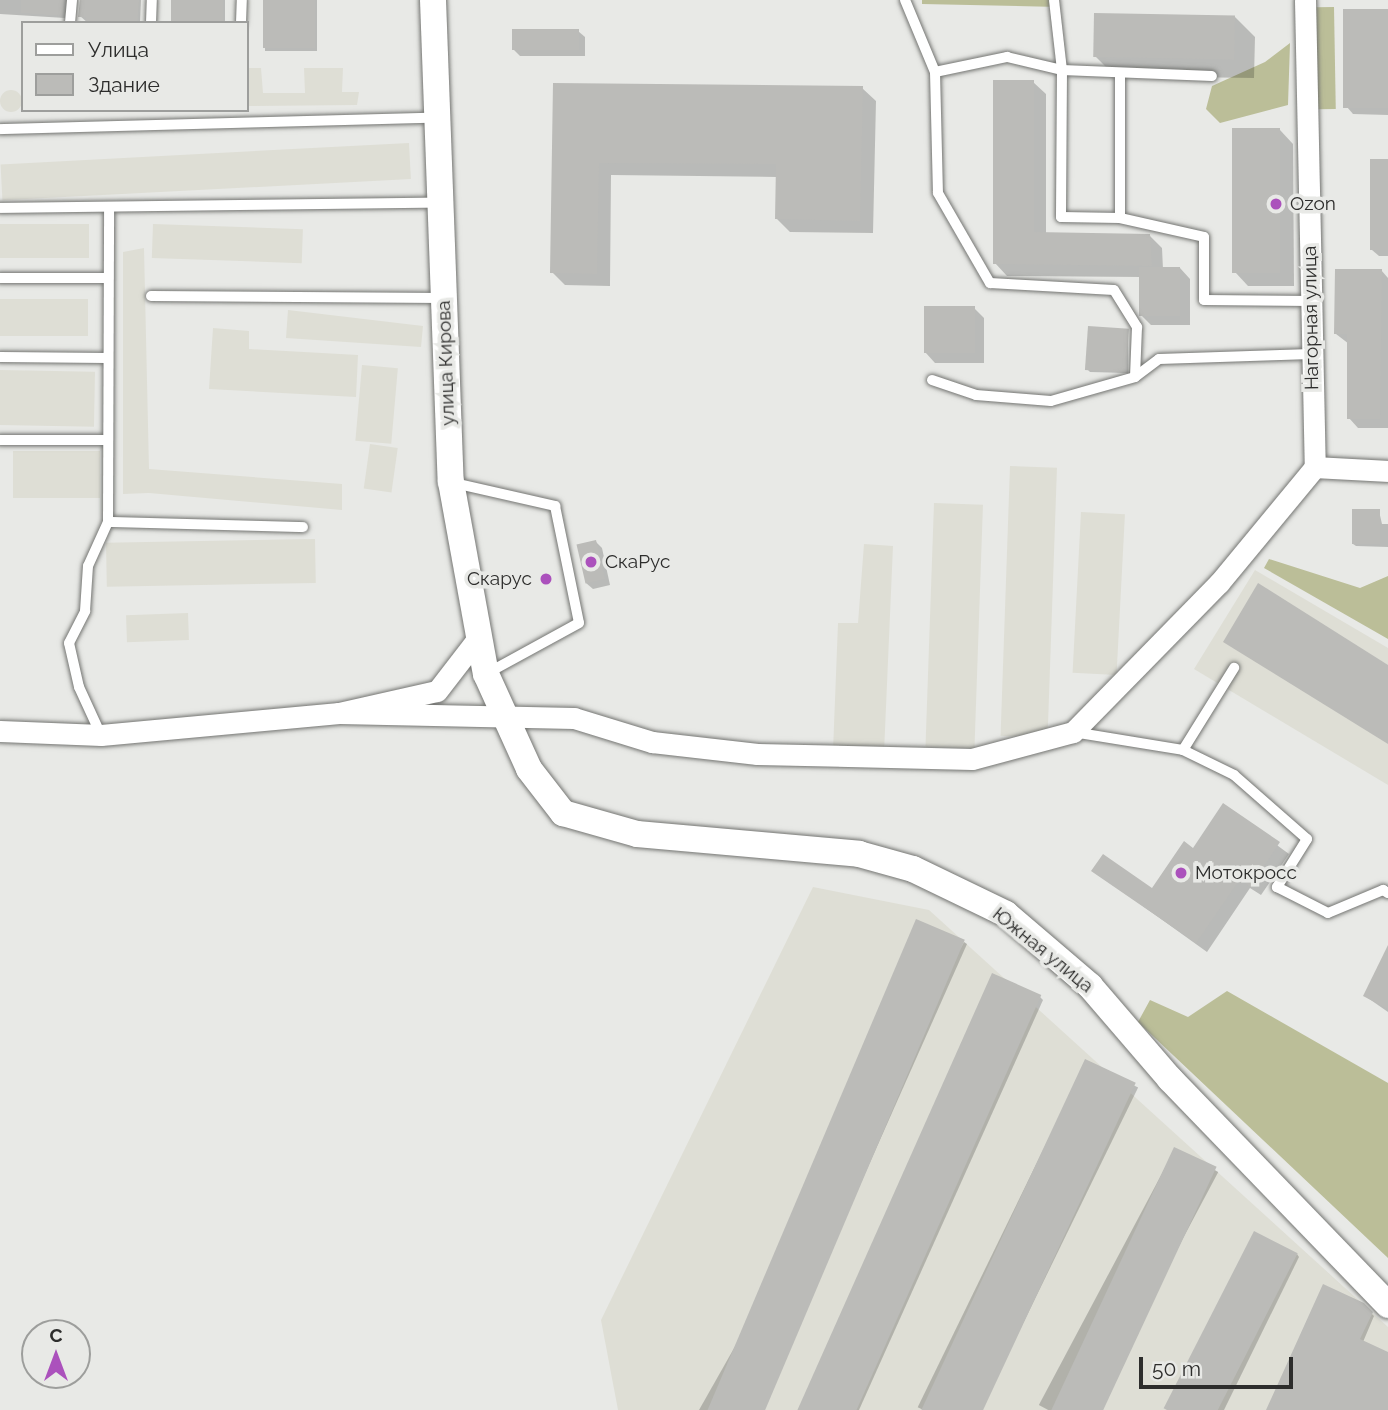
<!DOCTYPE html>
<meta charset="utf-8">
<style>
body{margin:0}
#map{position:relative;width:1388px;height:1410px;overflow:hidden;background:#e8e9e6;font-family:Raleway,sans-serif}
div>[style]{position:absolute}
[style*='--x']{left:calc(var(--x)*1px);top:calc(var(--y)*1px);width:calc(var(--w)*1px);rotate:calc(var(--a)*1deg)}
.built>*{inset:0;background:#deded5;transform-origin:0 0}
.round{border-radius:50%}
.forest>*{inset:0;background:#bbbe98;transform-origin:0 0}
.shadow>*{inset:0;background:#0003;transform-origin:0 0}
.building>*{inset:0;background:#bbbbb8;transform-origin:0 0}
.roads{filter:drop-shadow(0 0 2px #747572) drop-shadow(0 0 2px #747572)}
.service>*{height:10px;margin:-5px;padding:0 5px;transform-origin:5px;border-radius:5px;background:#fff}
.minor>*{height:21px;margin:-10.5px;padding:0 10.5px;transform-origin:10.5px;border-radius:10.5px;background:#fff}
.tertiary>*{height:26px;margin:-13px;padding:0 13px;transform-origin:13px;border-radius:13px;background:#fff}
.dots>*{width:19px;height:19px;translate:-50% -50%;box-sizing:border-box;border:4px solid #e8e9e6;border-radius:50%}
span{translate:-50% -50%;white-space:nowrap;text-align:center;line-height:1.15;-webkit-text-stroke:7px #e8e9e6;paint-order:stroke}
.poi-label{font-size:19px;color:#2d2d2c}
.left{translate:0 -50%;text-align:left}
.right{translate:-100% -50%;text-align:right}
.street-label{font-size:19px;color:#2d2d2c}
.legend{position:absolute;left:21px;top:21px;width:228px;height:91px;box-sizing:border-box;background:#e8e9e6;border:2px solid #9d9e9c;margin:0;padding:9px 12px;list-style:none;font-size:21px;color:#2d2d2c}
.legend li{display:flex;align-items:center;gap:14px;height:35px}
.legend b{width:35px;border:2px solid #9d9e9c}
.north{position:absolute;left:21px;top:1319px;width:70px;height:70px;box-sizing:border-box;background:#e8e9e6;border:2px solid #9d9e9c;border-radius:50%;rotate:0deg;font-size:19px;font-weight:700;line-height:28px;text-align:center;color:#2d2d2c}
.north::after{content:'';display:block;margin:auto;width:24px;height:32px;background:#ab51bc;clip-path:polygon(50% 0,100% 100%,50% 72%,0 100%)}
.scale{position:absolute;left:1139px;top:1357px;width:154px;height:32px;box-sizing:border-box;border:4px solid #2d2d2c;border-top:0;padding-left:9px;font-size:21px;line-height:24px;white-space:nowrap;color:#2d2d2c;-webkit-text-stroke:5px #e8e9e6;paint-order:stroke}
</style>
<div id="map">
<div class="built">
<i style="clip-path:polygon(247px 68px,261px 68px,263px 93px,305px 93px,304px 68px,343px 68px,342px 92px,359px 92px,357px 105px,247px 106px)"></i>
<i class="round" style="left:0;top:90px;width:22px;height:22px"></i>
<i style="left:409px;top:143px;width:36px;height:409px;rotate:87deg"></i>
<i style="left:0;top:224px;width:89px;height:34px"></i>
<i style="left:153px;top:224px;width:150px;height:34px;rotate:2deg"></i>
<i style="clip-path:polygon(144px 248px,149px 469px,342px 484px,342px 510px,149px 493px,123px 494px,123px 252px)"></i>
<i style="left:0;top:299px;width:88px;height:37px"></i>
<i style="clip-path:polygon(288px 310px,423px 326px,421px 347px,286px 338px)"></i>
<i style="clip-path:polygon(213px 328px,249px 331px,249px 349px,358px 355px,356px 397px,209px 389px)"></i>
<i style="left:362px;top:365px;width:36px;height:76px;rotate:5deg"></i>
<i style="left:0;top:370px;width:95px;height:55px;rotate:1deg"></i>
<i style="left:370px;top:444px;width:28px;height:45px;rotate:8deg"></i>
<i style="left:13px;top:451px;width:87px;height:47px"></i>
<i style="left:1010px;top:466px;width:47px;height:270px;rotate:2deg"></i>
<i style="left:934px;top:503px;width:49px;height:244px;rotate:2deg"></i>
<i style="left:1081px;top:512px;width:44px;height:161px;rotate:3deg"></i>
<i style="left:315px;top:539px;width:44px;height:209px;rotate:89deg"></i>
<i style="clip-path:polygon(864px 544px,893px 546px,884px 753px,833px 751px,838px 623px,858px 623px)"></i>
<i style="clip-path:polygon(1255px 570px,1388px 648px,1388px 785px,1194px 669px)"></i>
<i style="left:188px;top:613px;width:27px;height:62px;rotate:88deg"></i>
<i style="clip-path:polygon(813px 887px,929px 910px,1388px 1327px,1388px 1410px,618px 1410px,601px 1320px)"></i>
</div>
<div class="forest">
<i style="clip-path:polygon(922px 0,1058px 0,1059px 7px,922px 4px)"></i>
<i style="left:1334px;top:7px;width:102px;height:18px;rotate:89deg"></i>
<i style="clip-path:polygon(1290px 43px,1288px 105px,1220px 123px,1206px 109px,1212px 86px,1265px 62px)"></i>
<i style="clip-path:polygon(1269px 559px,1360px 588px,1388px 576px,1388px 639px,1264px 568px)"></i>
<i style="clip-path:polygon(1227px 991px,1388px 1083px,1388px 1258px,1138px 1022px,1150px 1000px,1188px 1017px)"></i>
</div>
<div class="shadow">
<i style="clip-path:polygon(0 0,67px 0,65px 18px,0 14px)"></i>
<i style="clip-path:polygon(81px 0,141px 0,140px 23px,88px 23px,80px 16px)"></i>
<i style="left:172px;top:0;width:53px;height:23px"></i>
<i style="left:265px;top:0;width:52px;height:51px"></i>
<i style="clip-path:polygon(1388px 10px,1388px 115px,1353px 114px,1347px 107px)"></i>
<i style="clip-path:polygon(1234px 16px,1255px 37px,1254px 78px,1115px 76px,1095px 56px)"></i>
<i style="clip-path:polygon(578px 31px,585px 37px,585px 56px,520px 56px,513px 49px)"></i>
<i style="clip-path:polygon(1033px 82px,1046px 94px,1046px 234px,1150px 236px,1162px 248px,1163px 269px,1180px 268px,1190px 279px,1190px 325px,1151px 325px,1141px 315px,1141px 277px,1007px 276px,995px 263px)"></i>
<i style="clip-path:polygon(554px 85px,862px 88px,876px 101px,873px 233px,790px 232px,777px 219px,777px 177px,611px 175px,610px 286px,565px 285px,552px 272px)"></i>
<i style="clip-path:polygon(1280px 130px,1293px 144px,1294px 286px,1248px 286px,1235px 272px)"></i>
<i style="clip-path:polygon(1388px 161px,1388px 256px,1379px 256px,1372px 250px)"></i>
<i style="clip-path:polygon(1381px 270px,1388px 278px,1388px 428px,1358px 428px,1349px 418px,1349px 344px,1336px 334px)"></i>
<i style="clip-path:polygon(974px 308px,984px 318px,984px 363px,935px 363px,925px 352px)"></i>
<i style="clip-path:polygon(1128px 330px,1128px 373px,1090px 372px,1088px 370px)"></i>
<i style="clip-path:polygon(1379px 511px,1382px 524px,1388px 524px,1388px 547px,1356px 546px,1353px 544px)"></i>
<i style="clip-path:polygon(596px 542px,602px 548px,610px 585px,593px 589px,586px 583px)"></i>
<i style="clip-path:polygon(1224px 806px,1289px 854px,1261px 895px,1250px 888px,1207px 952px,1094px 871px,1152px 890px,1193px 850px)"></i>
<i style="clip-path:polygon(964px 942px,967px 944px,760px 1410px,699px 1410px)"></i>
<i style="clip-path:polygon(1388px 948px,1388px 1012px,1365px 996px)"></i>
<i style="clip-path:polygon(1040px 997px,1043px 1000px,859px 1410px,798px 1410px)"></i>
<i style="left:1086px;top:1062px;width:58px;height:384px;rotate:26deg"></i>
<i style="left:1175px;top:1149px;width:49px;height:290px;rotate:28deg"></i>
<i style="clip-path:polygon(1297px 1254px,1299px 1257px,1224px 1410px,1168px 1410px)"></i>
<i style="clip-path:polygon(1363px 1305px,1374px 1316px,1363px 1342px,1388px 1354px,1388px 1410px,1268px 1410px)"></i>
</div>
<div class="building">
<i style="clip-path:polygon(21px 0,64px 0,63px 16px,21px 13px)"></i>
<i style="clip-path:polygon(80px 0,139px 0,137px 23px,86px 23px,86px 17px,78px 17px)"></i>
<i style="left:171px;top:0;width:52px;height:23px"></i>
<i style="left:263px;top:0;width:52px;height:48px"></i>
<i style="left:1343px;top:9px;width:45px;height:99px"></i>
<i style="left:1094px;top:13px;width:141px;height:44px;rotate:1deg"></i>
<i style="left:512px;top:29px;width:67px;height:21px"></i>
<i style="clip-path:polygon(993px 80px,1034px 80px,1034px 232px,1150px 234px,1152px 266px,993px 264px)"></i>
<i style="clip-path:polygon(553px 83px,863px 86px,860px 221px,775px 219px,776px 164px,599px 163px,597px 274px,550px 273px)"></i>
<i style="left:1232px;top:128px;width:48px;height:145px"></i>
<i style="left:1370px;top:159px;width:18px;height:91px"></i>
<i style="left:1139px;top:267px;width:41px;height:49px"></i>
<i style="clip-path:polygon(1335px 269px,1382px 269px,1380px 419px,1347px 419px,1347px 334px,1334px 334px)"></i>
<i style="left:924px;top:306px;width:51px;height:47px"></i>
<i style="left:1088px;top:326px;width:41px;height:44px;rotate:4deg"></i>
<i style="left:1352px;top:509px;width:28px;height:35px"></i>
<i style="left:596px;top:540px;width:40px;height:20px;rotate:77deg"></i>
<i style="clip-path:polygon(1258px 583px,1388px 665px,1388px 744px,1223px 642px)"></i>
<i style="clip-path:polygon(1223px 803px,1280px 842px,1250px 887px,1240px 879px,1196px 943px,1091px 871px,1103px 854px,1152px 888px,1184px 841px,1193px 848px)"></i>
<i style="left:916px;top:919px;width:53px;height:538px;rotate:23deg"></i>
<i style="clip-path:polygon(1388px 945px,1388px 1009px,1363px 996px)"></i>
<i style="left:992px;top:973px;width:54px;height:479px;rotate:24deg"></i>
<i style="left:1085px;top:1059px;width:56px;height:387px;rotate:25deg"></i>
<i style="left:1174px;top:1147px;width:47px;height:292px;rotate:25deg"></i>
<i style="left:1254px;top:1231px;width:49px;height:199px;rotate:27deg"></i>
<i style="clip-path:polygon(1323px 1284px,1364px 1303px,1373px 1312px,1360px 1339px,1388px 1352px,1388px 1410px,1266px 1410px)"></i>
</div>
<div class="roads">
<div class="service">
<i style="--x:905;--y:0;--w:78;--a:67.4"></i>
<i style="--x:935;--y:72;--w:121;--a:88.6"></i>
<i style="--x:938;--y:193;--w:104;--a:60"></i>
<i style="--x:990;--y:283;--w:124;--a:3.2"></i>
<i style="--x:1114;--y:290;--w:44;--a:58.1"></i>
<i style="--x:1137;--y:327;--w:50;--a:92.3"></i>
<i style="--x:1054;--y:0;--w:70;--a:83.5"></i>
<i style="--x:1062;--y:70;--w:150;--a:2.3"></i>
<i style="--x:70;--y:23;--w:23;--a:-85"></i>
<i style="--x:151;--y:23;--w:23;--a:-88"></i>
<i style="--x:241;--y:23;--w:23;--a:-88"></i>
<i style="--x:935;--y:72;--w:74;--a:-11.8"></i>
<i style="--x:1007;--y:57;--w:57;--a:13.3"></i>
<i style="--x:1062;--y:70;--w:147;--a:90.4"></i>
<i style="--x:1061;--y:217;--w:59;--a:1"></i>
<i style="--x:1120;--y:218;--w:86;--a:12.7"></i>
<i style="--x:1204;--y:237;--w:63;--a:90"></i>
<i style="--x:1204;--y:300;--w:106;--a:0.5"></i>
<i style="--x:0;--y:129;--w:434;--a:-1.5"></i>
<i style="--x:0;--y:208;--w:439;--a:-0.7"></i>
<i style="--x:1120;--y:218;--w:144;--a:-90"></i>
<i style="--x:0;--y:278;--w:108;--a:0"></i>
<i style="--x:151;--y:296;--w:292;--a:0.4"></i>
<i style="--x:0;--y:357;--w:107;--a:0.5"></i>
<i style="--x:932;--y:380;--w:46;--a:18.8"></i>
<i style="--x:976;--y:395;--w:75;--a:4.6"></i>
<i style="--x:1051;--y:401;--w:87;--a:-15.9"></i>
<i style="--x:1135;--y:377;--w:30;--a:-37"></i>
<i style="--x:1159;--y:359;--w:152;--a:-1.9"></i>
<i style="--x:0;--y:440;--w:107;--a:0"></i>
<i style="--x:454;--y:483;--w:104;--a:12.8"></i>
<i style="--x:555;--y:506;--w:119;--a:78.4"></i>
<i style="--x:579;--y:623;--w:106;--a:151.3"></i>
<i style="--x:108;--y:522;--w:195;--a:1.5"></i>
<i style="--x:1073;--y:732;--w:111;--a:9.3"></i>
<i style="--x:1183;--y:750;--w:57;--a:26.1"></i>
<i style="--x:1234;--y:775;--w:97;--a:41.2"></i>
<i style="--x:1307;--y:839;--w:57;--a:122"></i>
<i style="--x:1277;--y:887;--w:57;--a:27"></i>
<i style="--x:1328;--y:913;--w:60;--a:-22.7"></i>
<i style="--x:1383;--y:890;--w:6;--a:31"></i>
<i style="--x:101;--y:735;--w:53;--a:-114.6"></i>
<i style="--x:79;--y:687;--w:45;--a:-102.8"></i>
<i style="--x:69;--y:643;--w:36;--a:-63"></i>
<i style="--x:85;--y:611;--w:45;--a:-86.2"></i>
<i style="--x:88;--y:566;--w:48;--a:-65.6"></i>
<i style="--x:108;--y:522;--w:314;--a:-89.8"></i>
<i style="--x:1183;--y:750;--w:97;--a:-58.1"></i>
</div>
<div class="minor">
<i style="--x:1305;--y:0;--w:467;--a:88.8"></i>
<i style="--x:1315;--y:467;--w:73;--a:3.1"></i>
<i style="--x:339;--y:713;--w:235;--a:1.2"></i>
<i style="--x:574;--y:718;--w:82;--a:17.1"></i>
<i style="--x:652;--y:742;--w:106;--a:6.5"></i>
<i style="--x:757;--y:754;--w:215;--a:1.3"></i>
<i style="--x:972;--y:759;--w:105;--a:-15"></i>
<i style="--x:1073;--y:732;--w:209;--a:-45.6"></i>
<i style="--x:1219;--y:583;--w:151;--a:-50.4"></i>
<i style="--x:0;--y:731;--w:101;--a:2.3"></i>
<i style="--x:101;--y:735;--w:239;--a:-5.3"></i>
<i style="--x:339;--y:713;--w:100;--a:-12.7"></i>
<i style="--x:437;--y:691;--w:67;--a:-52.3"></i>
</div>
<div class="tertiary">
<i style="--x:433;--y:0;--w:482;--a:87.9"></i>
<i style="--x:451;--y:482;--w:195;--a:79.7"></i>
<i style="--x:486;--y:674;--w:104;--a:65.6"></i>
<i style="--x:529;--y:769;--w:56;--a:52.3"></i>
<i style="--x:563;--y:813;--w:77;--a:15.8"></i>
<i style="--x:637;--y:834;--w:223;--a:5.1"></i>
<i style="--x:859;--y:854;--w:56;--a:15.5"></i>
<i style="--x:913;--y:869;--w:103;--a:25.8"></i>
<i style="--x:1006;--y:914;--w:111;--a:40.6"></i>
<i style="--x:1090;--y:986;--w:123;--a:49.3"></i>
<i style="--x:1170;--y:1079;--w:314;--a:46"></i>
</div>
</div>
<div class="dots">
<i style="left:1276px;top:204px;background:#ab51bc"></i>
<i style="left:591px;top:562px;background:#ab51bc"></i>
<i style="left:546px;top:579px;background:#ab51bc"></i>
<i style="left:1181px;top:873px;background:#ab51bc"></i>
</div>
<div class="poi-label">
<span class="left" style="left:1290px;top:204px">Ozon</span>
<span class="left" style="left:605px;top:562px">СкаРус</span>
<span class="right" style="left:532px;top:579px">Скарус</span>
<span class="left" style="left:1195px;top:873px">Мотокросс</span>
</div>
<div class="street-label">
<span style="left:1311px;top:318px;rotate:-91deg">Нагорная улица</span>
<span style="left:446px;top:363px;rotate:-92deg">улица Кирова</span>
<span style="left:1043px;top:950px;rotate:39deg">Южная улица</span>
</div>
<ul class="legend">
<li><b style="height:9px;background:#fff"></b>Улица</li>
<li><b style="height:19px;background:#bbbbb8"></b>Здание</li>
</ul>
<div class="north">С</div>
<div class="scale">50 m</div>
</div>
